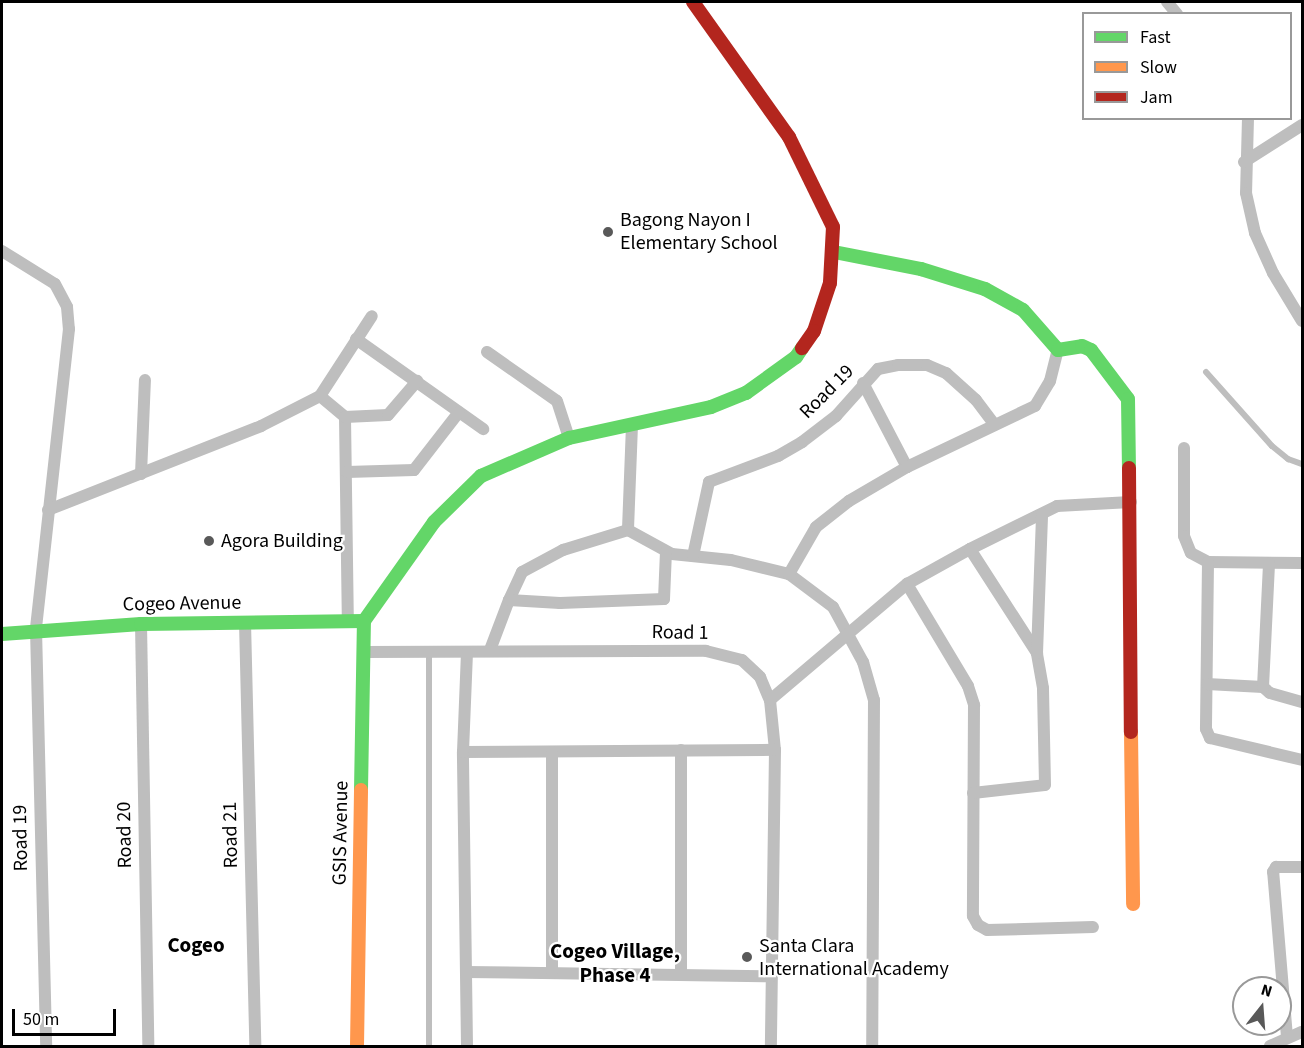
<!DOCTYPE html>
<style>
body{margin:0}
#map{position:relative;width:1304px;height:1048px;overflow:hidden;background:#fff;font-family:"Source Sans 3",sans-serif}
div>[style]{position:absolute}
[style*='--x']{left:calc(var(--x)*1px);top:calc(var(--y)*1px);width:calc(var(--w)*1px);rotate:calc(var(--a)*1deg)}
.lane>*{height:6px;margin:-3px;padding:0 3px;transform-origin:3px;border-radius:3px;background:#bebebe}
.street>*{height:12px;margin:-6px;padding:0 6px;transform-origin:6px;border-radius:6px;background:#bebebe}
.fast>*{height:14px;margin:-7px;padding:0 7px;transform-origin:7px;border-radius:7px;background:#63d668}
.slow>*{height:14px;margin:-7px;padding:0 7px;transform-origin:7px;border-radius:7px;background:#ff974d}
.jam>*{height:14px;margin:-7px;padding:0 7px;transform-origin:7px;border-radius:7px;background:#b3261e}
.dots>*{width:16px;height:16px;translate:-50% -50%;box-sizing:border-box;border:3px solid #fff;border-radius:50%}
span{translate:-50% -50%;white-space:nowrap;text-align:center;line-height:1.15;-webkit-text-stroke:4.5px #fff;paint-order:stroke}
.poi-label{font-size:20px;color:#000}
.left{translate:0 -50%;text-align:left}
.street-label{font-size:20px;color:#000}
.neighbourhood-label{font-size:21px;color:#000;font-weight:700}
.frame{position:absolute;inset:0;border:3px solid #000;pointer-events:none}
.legend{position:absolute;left:1082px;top:12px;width:210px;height:108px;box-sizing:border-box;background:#fff;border:2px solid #999;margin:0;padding:8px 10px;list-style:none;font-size:18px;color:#000}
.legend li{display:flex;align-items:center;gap:12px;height:30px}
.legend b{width:30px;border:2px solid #999}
.north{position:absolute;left:1232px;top:976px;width:60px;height:60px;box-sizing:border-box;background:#fff;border:2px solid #999;border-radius:50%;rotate:17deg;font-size:16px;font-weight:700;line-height:24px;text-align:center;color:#000}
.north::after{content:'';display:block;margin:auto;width:21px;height:27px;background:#595959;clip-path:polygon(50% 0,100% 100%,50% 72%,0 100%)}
.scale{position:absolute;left:12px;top:1009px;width:104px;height:27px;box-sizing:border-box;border:3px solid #000;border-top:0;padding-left:8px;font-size:18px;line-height:21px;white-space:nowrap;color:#000;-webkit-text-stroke:4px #fff;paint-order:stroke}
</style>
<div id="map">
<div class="lane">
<i style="--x:1206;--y:372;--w:99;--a:48.3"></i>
<i style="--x:1272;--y:446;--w:21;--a:39"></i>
<i style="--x:1288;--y:459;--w:15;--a:20"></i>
<i style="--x:429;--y:652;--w:394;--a:90"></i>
</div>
<div class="street">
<i style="--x:1167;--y:2;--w:16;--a:50"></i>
<i style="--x:1248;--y:118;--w:75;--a:91.5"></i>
<i style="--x:1246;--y:193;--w:41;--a:77.3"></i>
<i style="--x:1255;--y:233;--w:44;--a:65.8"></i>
<i style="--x:1273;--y:273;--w:56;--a:58.9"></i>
<i style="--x:1244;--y:162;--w:69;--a:-32.5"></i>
<i style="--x:2;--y:251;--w:62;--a:31.9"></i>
<i style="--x:55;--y:284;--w:26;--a:62"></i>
<i style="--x:67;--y:307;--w:22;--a:85"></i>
<i style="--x:69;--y:329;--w:302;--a:96.3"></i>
<i style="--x:36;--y:629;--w:417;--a:88.6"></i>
<i style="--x:356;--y:339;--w:156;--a:35.3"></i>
<i style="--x:487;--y:352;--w:85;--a:35"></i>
<i style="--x:557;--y:401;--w:39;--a:72"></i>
<i style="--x:863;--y:383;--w:95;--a:62.4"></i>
<i style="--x:320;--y:396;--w:33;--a:40"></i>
<i style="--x:345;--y:417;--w:204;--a:89.2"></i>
<i style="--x:345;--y:417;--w:43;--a:-2.7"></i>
<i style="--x:388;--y:415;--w:45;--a:-49.5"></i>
<i style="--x:632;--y:425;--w:105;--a:92.2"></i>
<i style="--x:628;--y:530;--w:50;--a:28.6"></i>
<i style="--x:672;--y:554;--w:59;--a:5.8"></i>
<i style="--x:731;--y:560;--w:60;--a:13.6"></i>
<i style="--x:789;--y:574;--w:55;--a:36.9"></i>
<i style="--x:833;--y:607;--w:63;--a:61.4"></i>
<i style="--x:863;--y:662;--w:40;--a:74"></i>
<i style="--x:874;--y:700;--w:346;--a:90.3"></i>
<i style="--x:1184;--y:448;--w:88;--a:90"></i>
<i style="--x:1184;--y:536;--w:18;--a:68"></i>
<i style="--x:1191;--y:553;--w:19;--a:28"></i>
<i style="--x:1208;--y:562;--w:94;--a:0.6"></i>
<i style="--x:347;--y:472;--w:67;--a:-1.7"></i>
<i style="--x:414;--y:470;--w:73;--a:-52.2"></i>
<i style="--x:141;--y:474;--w:94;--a:-87.6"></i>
<i style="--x:48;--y:510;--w:229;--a:-21.5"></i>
<i style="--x:261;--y:426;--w:66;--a:-27"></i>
<i style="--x:320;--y:396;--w:95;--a:-57"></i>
<i style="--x:970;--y:549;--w:124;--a:57.2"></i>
<i style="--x:693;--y:556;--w:76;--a:-77.8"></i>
<i style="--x:709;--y:482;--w:74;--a:-20.6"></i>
<i style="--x:778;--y:456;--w:28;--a:-30"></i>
<i style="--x:802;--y:442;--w:43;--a:-37.4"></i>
<i style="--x:836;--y:416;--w:63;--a:-48.2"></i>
<i style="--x:878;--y:369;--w:20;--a:-11"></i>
<i style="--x:898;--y:365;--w:29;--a:0"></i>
<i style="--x:927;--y:365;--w:21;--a:23"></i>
<i style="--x:946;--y:373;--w:40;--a:42"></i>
<i style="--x:976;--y:400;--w:31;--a:53"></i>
<i style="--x:1208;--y:562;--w:167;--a:90.7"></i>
<i style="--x:1206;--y:729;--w:10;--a:66"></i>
<i style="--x:1210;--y:738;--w:95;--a:13.4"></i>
<i style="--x:789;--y:574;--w:54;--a:-60.1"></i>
<i style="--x:816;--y:527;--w:42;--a:-38.2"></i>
<i style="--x:849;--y:501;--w:67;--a:-30.4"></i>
<i style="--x:907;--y:467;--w:142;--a:-25.5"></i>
<i style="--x:1035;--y:406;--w:29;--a:-59"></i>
<i style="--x:1050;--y:381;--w:32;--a:-76"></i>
<i style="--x:907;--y:584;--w:119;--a:59.1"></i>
<i style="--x:968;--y:686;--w:20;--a:72"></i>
<i style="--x:974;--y:705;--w:211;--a:90.3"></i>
<i style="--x:973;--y:916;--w:10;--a:61"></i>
<i style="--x:978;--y:925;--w:10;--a:29"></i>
<i style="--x:987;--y:930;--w:106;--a:-1.6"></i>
<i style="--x:509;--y:600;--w:31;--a:-65"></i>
<i style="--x:522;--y:572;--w:47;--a:-28.2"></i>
<i style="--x:563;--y:550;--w:68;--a:-17.1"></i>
<i style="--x:245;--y:622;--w:424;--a:88.6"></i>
<i style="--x:141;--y:624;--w:422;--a:89"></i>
<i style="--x:490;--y:650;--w:53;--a:-69.2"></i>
<i style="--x:509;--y:600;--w:51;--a:3.4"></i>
<i style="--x:560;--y:603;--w:104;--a:-2.2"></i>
<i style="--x:664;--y:599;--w:47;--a:-87.6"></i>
<i style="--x:364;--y:652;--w:342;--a:-0.2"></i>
<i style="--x:706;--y:651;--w:37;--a:14"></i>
<i style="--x:742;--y:660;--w:25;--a:43"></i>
<i style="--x:760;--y:677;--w:25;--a:67"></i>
<i style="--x:770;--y:700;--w:50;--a:84.3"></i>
<i style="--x:775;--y:750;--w:296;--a:90.8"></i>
<i style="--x:1207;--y:684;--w:56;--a:3.1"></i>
<i style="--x:1263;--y:687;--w:9;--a:41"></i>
<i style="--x:1270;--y:693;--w:33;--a:16"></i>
<i style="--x:1263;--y:687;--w:124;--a:-87.2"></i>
<i style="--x:770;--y:700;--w:180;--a:-40.3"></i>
<i style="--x:907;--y:584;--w:72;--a:-29.1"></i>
<i style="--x:970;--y:549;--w:97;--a:-26.3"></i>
<i style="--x:1057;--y:506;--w:74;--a:-3.1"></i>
<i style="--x:681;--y:750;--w:224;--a:90"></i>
<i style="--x:463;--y:752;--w:312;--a:-0.4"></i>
<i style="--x:973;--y:793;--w:72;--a:-6.3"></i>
<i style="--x:1045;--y:785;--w:97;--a:-91.2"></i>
<i style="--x:1043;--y:688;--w:36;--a:-100"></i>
<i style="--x:1037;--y:653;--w:139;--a:-87.9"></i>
<i style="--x:466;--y:972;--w:305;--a:0.8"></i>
<i style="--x:552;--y:973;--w:221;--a:-90"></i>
<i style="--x:1287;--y:1037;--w:166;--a:-94.8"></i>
<i style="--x:1273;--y:872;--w:6;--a:-59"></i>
<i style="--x:1276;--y:867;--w:26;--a:0"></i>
<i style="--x:467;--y:1046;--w:294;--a:-90.8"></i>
<i style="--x:463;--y:752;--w:99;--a:-87.7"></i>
<i style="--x:1270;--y:1046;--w:35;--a:-24"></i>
</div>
<div class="fast">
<i style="--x:834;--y:252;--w:89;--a:11.1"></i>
<i style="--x:921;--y:269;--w:67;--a:17.4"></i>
<i style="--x:985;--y:289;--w:43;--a:28.9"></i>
<i style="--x:1023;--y:310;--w:53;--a:48.8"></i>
<i style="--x:1058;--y:350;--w:24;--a:-9"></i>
<i style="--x:1082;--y:346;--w:10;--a:24"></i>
<i style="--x:1091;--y:350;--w:61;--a:52.9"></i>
<i style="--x:1128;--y:399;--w:69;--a:89.2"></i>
<i style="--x:364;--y:621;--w:121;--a:-54.7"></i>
<i style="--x:434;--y:522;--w:66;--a:-44.4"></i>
<i style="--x:481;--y:476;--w:96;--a:-23.4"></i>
<i style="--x:569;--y:438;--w:145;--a:-12.3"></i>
<i style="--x:711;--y:407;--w:38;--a:-22"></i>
<i style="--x:746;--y:393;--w:62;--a:-35.8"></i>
<i style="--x:796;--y:357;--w:11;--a:-56"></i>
<i style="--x:2;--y:634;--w:139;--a:-4.1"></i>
<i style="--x:141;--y:624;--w:223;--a:-0.8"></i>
<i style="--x:361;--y:790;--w:169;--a:-89"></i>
</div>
<div class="slow">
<i style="--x:1131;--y:732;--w:172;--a:89.3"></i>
<i style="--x:357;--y:1046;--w:256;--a:-89.1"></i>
</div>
<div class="jam">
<i style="--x:693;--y:2;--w:166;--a:54.6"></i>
<i style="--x:789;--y:137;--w:100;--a:63.9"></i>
<i style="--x:833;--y:227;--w:56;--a:93.1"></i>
<i style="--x:830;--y:283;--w:51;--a:108.4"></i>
<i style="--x:814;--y:331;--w:21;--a:125"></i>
<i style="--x:1129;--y:468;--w:264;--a:89.6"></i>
</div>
<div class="dots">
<i style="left:608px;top:232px;background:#595959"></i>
<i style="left:209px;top:541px;background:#595959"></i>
<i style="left:747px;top:957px;background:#595959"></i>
</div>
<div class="poi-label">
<span class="left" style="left:620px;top:232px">Bagong Nayon I<br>Elementary School</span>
<span class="left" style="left:221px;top:541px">Agora Building</span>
<span class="left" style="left:759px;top:958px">Santa Clara<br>International Academy</span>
</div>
<div class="street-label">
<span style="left:827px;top:392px;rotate:-45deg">Road 19</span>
<span style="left:182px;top:604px;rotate:-1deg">Cogeo Avenue</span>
<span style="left:680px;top:633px;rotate:1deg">Road 1</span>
<span style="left:341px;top:833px;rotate:-89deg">GSIS Avenue</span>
<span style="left:125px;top:835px;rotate:-91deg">Road 20</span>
<span style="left:231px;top:835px;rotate:-91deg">Road 21</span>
<span style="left:21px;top:838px;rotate:-91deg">Road 19</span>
</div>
<div class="neighbourhood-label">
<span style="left:196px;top:945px">Cogeo</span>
<span style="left:615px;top:963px">Cogeo Village,<br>Phase 4</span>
</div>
<div class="frame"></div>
<ul class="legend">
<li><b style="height:8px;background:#63d668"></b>Fast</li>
<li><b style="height:8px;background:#ff974d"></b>Slow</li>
<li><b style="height:8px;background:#b3261e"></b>Jam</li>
</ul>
<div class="north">N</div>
<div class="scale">50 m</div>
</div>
